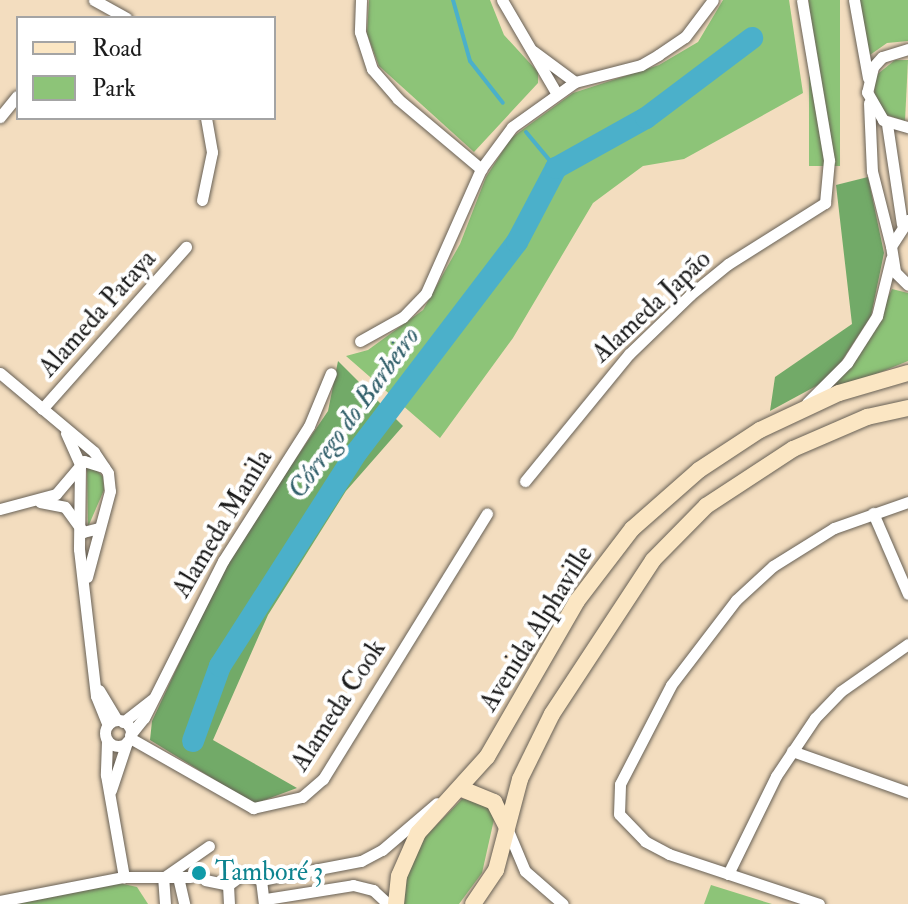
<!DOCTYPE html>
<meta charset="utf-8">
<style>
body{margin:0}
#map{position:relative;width:908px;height:904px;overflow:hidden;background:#f3ddbf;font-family:"IM FELL Double Pica",serif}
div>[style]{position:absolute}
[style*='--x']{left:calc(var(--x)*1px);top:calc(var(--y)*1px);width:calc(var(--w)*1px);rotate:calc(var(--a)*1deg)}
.green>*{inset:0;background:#8dc478;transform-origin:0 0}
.forest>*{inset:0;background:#72aa68}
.stream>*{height:4px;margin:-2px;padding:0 2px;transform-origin:2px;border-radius:2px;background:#4bb0ca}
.river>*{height:22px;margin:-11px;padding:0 11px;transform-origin:11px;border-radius:11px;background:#4bb0ca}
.roads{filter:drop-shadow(0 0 2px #676055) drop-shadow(0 0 2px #676055)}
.minor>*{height:11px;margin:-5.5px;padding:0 5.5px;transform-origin:5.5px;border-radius:5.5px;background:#fff}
.minor>.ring{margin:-5.5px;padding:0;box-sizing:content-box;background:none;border:11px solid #fff;border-radius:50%}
.secondary>*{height:16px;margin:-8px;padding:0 8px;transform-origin:8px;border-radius:8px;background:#fbe6c3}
.dots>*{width:22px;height:22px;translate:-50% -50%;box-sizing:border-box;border:4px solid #fff;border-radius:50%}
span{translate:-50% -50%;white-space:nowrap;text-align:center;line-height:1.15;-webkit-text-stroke:8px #fff;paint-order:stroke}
.street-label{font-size:26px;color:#1c1c1c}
.culture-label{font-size:26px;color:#0d838f}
.left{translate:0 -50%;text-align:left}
.water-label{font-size:28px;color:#315f6a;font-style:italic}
.legend{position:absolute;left:16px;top:16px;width:260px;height:104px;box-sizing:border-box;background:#fff;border:2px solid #a4a4a4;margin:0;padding:10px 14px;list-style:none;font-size:24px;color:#1c1c1c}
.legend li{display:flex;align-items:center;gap:16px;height:40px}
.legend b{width:40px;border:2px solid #a4a4a4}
</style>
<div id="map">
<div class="green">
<i style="clip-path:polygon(369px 0,490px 0,504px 35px,538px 72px,538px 83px,474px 152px,379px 66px,367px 34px)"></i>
<i style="clip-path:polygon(723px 0,789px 0,803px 93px,684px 159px,643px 166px,593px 203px,513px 338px,440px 438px,346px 356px,368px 350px,423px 310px,460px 244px,486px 177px,511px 138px,573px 93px,659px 65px,698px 42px)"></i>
<i style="left:809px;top:0;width:31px;height:166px"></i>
<i style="clip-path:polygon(859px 0,908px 0,908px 41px,887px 43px,867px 57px)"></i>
<i style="clip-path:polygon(895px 60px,908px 60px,905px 121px,884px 114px,875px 103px,874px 77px)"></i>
<i style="clip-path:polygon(892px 289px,908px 293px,908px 361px,822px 396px,860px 354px)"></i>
<i style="clip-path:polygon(92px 465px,103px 477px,104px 490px,88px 527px,87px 468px)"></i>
<i style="clip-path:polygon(462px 799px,482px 800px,495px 815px,482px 873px,459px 904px,404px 904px,408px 867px,421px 841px)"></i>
<i style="clip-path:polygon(110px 881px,137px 887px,148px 904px,18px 904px)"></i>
<i style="clip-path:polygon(711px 885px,772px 904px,704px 904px)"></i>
</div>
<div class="forest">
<i style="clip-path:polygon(868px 177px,884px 253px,871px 316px,839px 365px,818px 385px,770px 411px,775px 377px,852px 324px,836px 185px)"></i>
<i style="clip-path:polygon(338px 361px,403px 426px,346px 491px,268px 615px,213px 740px,297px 788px,254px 804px,150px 740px,152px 721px,228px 559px,328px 411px)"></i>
</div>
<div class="stream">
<i style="--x:453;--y:0;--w:63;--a:74.4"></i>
<i style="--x:470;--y:61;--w:53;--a:51.8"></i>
<i style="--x:526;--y:132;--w:47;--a:50.2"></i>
</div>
<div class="river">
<i style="--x:193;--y:741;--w:80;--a:-70.2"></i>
<i style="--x:220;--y:666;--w:254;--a:-57.4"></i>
<i style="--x:357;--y:452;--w:264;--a:-52.7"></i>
<i style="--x:517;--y:242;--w:84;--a:-62.2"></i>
<i style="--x:556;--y:168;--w:103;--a:-29.1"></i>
<i style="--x:646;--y:118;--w:133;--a:-37"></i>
</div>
<div class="roads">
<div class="minor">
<i style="--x:94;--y:0;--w:37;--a:29"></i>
<i style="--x:361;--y:0;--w:32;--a:92"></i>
<i style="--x:360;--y:32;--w:39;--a:72"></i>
<i style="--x:372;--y:69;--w:40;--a:49"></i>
<i style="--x:398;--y:99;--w:109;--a:40.1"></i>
<i style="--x:502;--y:0;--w:109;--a:59.7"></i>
<i style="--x:854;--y:0;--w:79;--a:79.8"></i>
<i style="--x:908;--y:49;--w:27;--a:163"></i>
<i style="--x:882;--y:57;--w:13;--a:132"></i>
<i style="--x:873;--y:67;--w:26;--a:103"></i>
<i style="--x:867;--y:92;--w:32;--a:60"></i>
<i style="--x:883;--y:120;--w:26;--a:16"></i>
<i style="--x:533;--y:51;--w:52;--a:36.4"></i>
<i style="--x:869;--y:103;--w:68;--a:87.5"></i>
<i style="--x:872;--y:171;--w:77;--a:75.8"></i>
<i style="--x:0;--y:117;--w:27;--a:-51"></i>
<i style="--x:887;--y:124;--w:101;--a:81.5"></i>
<i style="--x:202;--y:200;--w:49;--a:-78.2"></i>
<i style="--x:212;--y:152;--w:35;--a:-100"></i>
<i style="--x:908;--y:220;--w:31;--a:123"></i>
<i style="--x:891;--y:246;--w:26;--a:81"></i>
<i style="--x:895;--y:272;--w:18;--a:45"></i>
<i style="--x:360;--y:341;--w:49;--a:-29.2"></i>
<i style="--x:403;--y:317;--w:33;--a:-46"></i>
<i style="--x:426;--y:293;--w:136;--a:-66.1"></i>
<i style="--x:481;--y:169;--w:52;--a:-53.6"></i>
<i style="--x:512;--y:127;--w:77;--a:-35.5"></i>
<i style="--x:575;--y:82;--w:68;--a:-14.4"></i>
<i style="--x:641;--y:65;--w:20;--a:-30"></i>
<i style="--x:658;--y:55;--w:32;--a:-34"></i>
<i style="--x:685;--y:37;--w:46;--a:-52.9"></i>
<i style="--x:0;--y:373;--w:123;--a:40"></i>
<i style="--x:94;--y:452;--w:25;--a:56"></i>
<i style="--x:108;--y:473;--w:18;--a:84"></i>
<i style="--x:110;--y:491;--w:89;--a:105"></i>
<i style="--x:807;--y:403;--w:57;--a:-45"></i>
<i style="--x:847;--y:363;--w:56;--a:-57.4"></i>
<i style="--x:877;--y:316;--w:59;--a:-76.2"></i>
<i style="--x:42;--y:409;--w:217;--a:-48.4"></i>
<i style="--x:66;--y:433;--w:34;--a:66"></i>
<i style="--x:80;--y:464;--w:85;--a:90.7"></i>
<i style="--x:79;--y:549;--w:148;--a:83.4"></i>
<i style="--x:96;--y:696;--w:31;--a:68"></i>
<i style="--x:525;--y:481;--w:164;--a:-50.7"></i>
<i style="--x:629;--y:354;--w:85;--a:-44"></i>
<i style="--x:690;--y:295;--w:49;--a:-39.2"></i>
<i style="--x:728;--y:264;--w:115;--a:-32.2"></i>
<i style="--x:825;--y:203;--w:43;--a:-84.7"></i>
<i style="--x:829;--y:160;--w:162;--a:-99.6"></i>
<i style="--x:40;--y:502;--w:25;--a:11"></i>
<i style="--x:65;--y:507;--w:31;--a:54"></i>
<i style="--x:83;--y:532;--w:16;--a:-14"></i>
<i style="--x:0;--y:509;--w:58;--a:-15"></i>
<i style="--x:56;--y:494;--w:43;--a:-49.7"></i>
<i style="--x:84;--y:461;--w:21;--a:17"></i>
<i style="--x:873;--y:513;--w:88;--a:66.6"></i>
<i style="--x:99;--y:690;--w:35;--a:59"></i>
<i class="ring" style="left:105px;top:720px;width:15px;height:15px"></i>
<i style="--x:123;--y:722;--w:37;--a:-38"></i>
<i style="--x:130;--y:735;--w:22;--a:-51"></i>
<i style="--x:144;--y:718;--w:176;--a:-63.3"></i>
<i style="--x:223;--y:561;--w:160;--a:-57.5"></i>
<i style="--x:309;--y:426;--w:57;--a:-67.5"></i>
<i style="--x:130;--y:738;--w:142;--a:29.6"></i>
<i style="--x:253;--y:808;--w:50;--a:-12.7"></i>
<i style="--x:302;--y:797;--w:28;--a:-41"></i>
<i style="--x:323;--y:779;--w:312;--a:-58.3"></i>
<i style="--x:107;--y:741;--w:34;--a:92"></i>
<i style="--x:106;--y:775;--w:104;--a:80"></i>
<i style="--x:792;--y:751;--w:123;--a:19.5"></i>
<i style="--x:111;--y:790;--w:51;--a:-71.6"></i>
<i style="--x:509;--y:833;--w:41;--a:67.2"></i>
<i style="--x:525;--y:871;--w:50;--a:41"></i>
<i style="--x:728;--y:874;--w:109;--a:-63.9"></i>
<i style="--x:776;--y:776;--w:70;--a:-56.1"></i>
<i style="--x:815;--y:718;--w:37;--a:-46"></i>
<i style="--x:841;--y:691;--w:82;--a:-35"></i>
<i style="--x:178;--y:877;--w:28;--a:77"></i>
<i style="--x:205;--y:880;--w:24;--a:12"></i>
<i style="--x:261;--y:880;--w:102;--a:-10.8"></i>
<i style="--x:361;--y:861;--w:24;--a:-28"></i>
<i style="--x:382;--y:850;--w:72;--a:-40.5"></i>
<i style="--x:266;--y:899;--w:88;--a:-9.1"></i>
<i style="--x:353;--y:885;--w:21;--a:14"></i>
<i style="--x:373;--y:890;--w:21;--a:43"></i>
<i style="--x:0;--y:901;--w:126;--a:-11"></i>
<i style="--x:124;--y:877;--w:66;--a:0"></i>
<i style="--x:165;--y:904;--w:26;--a:-94"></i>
<i style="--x:163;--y:878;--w:56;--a:-34.8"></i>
<i style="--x:229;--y:904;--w:19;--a:-93"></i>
<i style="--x:228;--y:885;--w:19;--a:-36"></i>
<i style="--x:243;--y:874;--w:19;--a:18"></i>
<i style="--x:261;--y:880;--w:23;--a:83"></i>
<i style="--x:819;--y:904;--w:158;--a:-161.6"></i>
<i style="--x:669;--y:854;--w:27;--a:-152"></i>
<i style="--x:645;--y:841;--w:37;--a:-134"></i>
<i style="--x:619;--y:814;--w:30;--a:-88"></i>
<i style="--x:620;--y:784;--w:111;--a:-62.7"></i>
<i style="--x:671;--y:685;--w:107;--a:-52.6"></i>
<i style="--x:736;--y:600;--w:50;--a:-42.6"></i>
<i style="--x:773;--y:566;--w:72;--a:-31.9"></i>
<i style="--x:834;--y:528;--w:78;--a:-19.4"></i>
</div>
<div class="secondary">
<i style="--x:462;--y:789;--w:35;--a:22"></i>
<i style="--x:494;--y:802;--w:29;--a:63"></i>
<i style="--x:396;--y:904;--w:28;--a:-84"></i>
<i style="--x:399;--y:876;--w:47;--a:-66.2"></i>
<i style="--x:418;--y:833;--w:103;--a:-47.8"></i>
<i style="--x:487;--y:757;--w:180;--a:-60"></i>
<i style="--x:577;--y:601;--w:91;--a:-52.6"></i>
<i style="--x:632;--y:529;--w:89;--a:-41.4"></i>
<i style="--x:699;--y:470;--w:73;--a:-33.3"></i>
<i style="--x:760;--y:430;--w:87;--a:-25.1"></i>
<i style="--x:839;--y:393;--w:72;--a:-16.2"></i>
<i style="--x:473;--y:904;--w:41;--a:-55.9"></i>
<i style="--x:496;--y:870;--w:94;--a:-75.2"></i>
<i style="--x:520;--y:779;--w:72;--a:-63.8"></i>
<i style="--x:552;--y:714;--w:184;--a:-56.7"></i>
<i style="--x:653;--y:560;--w:76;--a:-45.5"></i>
<i style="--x:706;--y:506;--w:104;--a:-33.2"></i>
<i style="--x:793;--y:449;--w:81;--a:-23.4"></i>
<i style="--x:867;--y:417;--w:42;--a:-12.4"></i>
</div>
</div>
<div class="dots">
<i style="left:199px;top:873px;background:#0f9aa8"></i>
</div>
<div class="street-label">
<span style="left:652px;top:307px;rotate:-43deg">Alameda Japão</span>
<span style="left:98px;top:314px;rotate:-48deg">Alameda Pataya</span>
<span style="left:223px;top:524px;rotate:-59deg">Alameda Manila</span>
<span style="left:537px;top:629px;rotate:-58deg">Avenida Alphaville</span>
<span style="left:339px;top:706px;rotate:-57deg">Alameda Cook</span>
</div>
<div class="culture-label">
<span class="left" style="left:215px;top:873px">Tamboré 3</span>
</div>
<div class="water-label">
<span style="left:354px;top:413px;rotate:-54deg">Córrego do Barbeiro</span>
</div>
<ul class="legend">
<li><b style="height:10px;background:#fbe6c3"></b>Road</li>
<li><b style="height:22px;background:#8dc478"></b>Park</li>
</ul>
</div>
